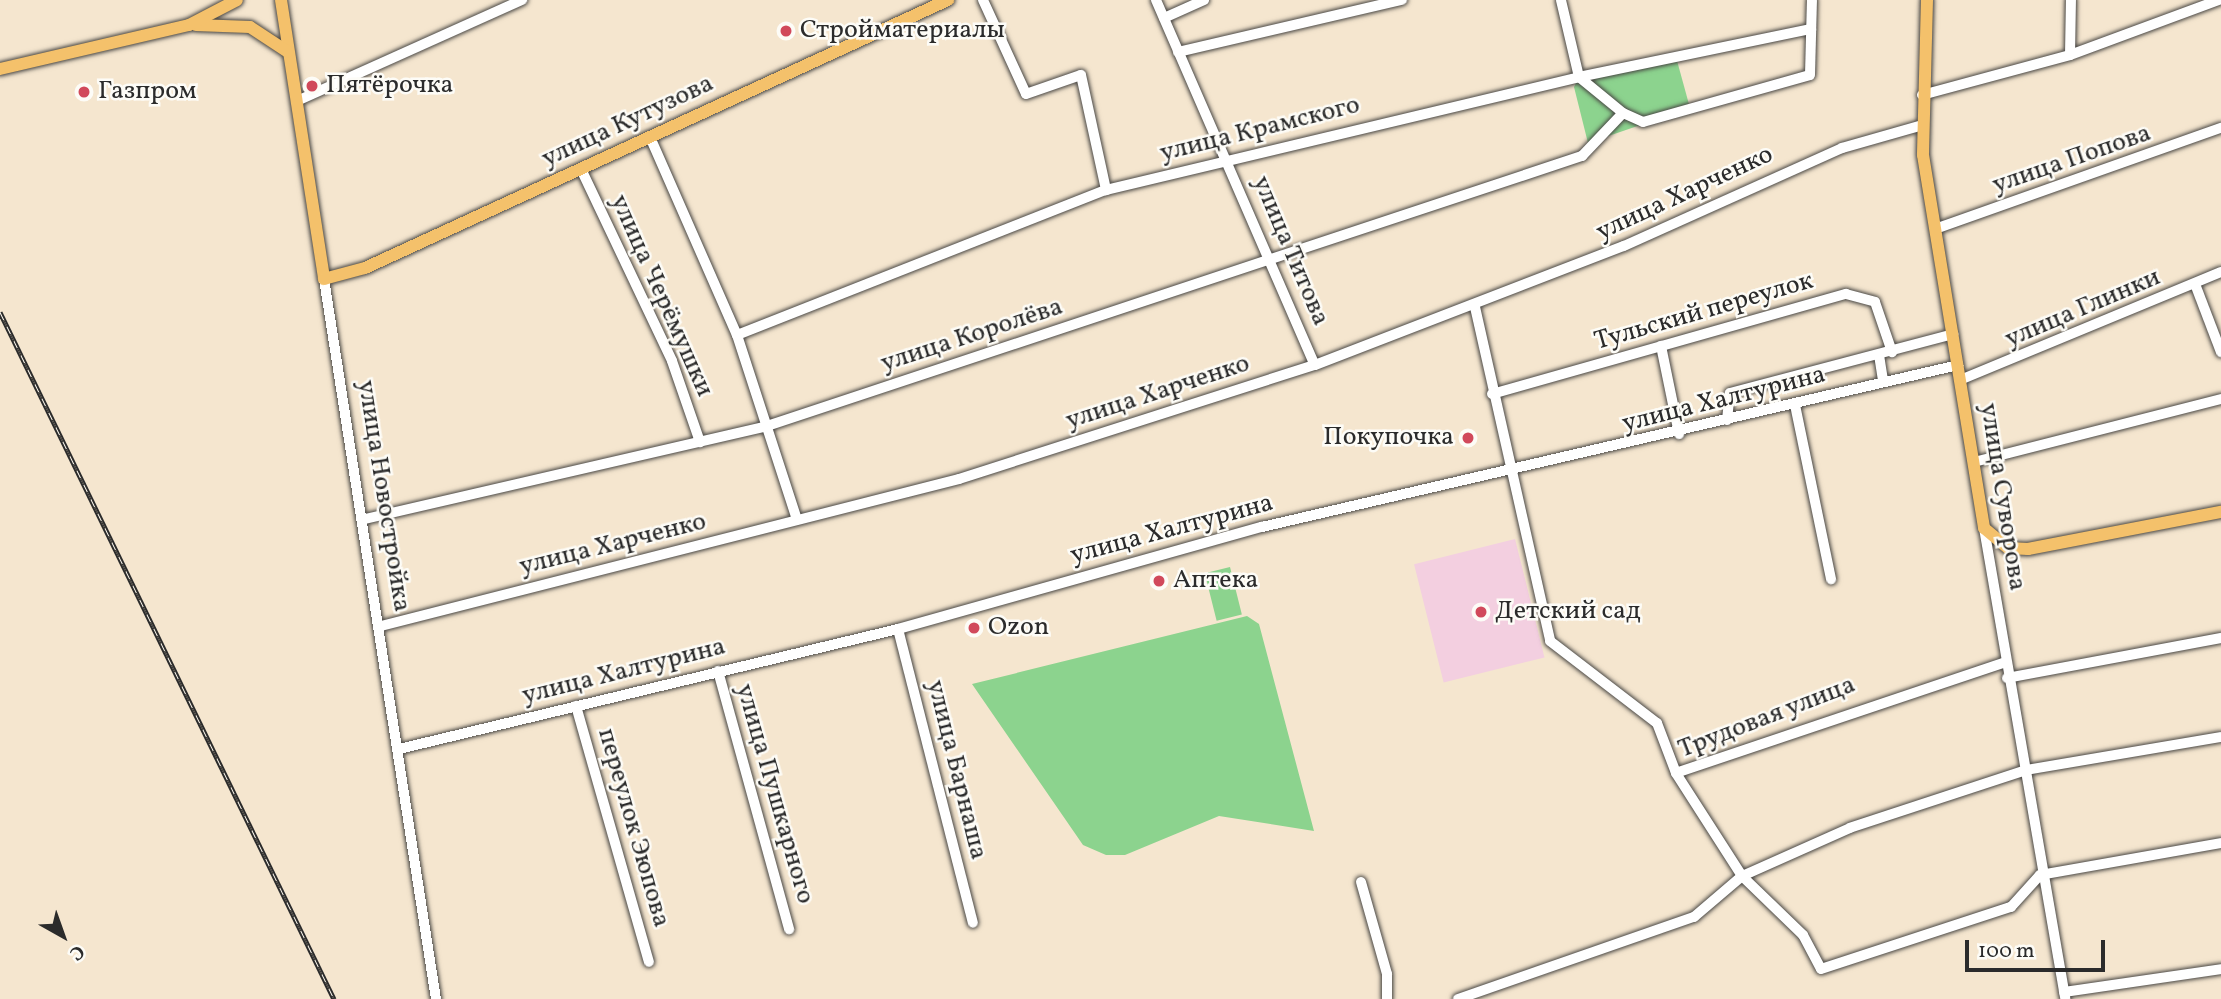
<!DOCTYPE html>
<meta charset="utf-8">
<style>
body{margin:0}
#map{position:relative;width:2221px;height:999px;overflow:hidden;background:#f5e6cf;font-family:Vollkorn,serif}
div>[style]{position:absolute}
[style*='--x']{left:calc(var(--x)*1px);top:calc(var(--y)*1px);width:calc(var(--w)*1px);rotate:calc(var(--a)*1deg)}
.built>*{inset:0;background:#f3cfe0;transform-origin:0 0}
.green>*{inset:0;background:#8cd38e;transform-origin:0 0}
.roads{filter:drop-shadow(0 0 2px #494744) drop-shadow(0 0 2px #494744)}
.minor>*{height:10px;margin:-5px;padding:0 5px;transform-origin:5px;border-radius:5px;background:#fff}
.major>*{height:12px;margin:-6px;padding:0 6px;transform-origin:6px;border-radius:6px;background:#f4c16b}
.rail>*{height:5px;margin-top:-2.5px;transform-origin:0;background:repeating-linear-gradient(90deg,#fdfcf7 0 8px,#2b2b2b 0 16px);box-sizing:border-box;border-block:2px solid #2b2b2b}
.dots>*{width:19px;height:19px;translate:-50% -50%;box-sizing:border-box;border:4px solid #fdfcf7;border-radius:50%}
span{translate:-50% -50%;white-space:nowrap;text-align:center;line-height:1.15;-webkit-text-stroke:5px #fdfcf7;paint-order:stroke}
.poi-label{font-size:26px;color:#2b2b2b}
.left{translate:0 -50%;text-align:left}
.right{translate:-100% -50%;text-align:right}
.street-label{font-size:26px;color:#2b2b2b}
.north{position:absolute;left:28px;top:901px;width:70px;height:70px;-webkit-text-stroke:5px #fdfcf7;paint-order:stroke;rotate:140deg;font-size:19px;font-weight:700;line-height:28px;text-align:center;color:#2b2b2b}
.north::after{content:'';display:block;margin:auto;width:24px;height:32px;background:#2b2b2b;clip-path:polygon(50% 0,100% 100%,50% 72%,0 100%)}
.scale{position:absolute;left:1965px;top:940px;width:140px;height:32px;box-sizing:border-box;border:4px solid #2b2b2b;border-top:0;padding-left:9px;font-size:21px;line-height:24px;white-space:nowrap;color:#2b2b2b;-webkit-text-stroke:5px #fdfcf7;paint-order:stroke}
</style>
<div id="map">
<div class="built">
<i style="left:1515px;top:539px;width:122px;height:104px;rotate:76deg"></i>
</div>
<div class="green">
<i style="clip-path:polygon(1676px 57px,1690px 108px,1588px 143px,1574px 87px,1579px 77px)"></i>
<i style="left:1230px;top:567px;width:49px;height:26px;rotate:76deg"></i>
<i style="clip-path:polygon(1247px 616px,1259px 624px,1314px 831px,1219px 816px,1125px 855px,1106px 855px,1083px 845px,972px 684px)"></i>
</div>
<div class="roads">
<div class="minor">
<i style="--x:983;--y:0;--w:103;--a:65.4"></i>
<i style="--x:1026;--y:94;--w:58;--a:-19.1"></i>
<i style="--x:1081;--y:75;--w:118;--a:77.7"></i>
<i style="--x:1156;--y:0;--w:398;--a:66.5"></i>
<i style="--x:1164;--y:18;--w:44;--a:-24.2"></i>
<i style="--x:1178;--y:52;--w:230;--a:-13.1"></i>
<i style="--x:2070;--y:55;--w:55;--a:-89"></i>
<i style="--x:1922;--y:95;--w:153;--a:-15.1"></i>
<i style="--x:2070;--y:55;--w:159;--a:-20.3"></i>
<i style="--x:297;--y:101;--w:247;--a:-24.2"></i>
<i style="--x:1623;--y:113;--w:22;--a:24"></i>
<i style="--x:1643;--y:122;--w:173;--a:-15.7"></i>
<i style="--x:1810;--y:75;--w:75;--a:-88.5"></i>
<i style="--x:650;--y:137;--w:216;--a:66.3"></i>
<i style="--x:737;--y:335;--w:194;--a:72"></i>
<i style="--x:581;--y:169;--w:212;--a:64.6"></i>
<i style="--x:672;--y:361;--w:86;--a:70.9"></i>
<i style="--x:1935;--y:229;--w:303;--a:-19.5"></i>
<i style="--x:324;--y:279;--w:729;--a:81.16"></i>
<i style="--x:2195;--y:284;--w:73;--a:69.1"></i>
<i style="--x:1475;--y:307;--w:342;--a:77.3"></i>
<i style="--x:1550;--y:641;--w:135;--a:37.5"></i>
<i style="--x:1657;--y:723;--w:53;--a:69.2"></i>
<i style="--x:737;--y:335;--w:396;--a:-21.5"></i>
<i style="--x:1106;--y:190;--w:486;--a:-13.4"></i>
<i style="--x:1579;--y:77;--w:237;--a:-11.7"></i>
<i style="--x:1661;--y:346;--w:90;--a:78.4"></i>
<i style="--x:1879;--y:355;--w:26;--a:81"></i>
<i style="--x:1960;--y:380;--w:282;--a:-22.5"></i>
<i style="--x:1492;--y:394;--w:368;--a:-15.8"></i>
<i style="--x:1846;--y:294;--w:30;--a:15"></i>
<i style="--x:1875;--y:302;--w:53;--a:71.2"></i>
<i style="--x:1795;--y:405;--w:178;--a:78.3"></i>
<i style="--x:1727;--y:420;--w:27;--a:-84"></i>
<i style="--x:1730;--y:393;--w:231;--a:-14.8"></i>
<i style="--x:1974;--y:462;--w:255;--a:-14.3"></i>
<i style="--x:365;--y:519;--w:413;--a:-13"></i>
<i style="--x:767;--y:426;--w:859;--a:-18.33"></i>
<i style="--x:1582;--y:156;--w:59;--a:-46.4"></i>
<i style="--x:1623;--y:113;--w:57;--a:-140.7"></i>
<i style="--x:1579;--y:77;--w:79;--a:-103.2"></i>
<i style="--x:1984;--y:528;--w:478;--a:80.2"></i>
<i style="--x:381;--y:626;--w:596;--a:-14.27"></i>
<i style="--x:959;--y:479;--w:374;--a:-17.8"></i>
<i style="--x:1315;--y:365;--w:331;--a:-21.1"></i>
<i style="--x:1624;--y:246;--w:239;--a:-24.2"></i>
<i style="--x:1842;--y:148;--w:84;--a:-15.9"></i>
<i style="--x:898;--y:629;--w:303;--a:75.7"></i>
<i style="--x:718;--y:671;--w:268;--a:74.6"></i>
<i style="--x:2007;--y:678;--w:218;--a:-10.6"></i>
<i style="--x:576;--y:706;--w:266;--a:74.1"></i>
<i style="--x:2221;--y:737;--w:198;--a:170.4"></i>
<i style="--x:2026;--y:770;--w:185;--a:161.8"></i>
<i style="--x:1850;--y:828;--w:118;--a:156"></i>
<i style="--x:1742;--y:876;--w:85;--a:44"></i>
<i style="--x:1803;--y:935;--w:38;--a:62"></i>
<i style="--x:1821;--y:969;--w:200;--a:-18.1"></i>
<i style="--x:2011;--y:907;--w:43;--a:-47.8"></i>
<i style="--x:2040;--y:875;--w:184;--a:-10"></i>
<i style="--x:399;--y:749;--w:513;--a:-13.52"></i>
<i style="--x:898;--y:629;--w:378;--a:-15.7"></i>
<i style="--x:1262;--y:527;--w:715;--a:-13.1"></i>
<i style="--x:1361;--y:882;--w:96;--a:74.2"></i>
<i style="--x:1387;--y:974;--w:25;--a:90"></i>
<i style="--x:2064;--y:992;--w:159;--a:-8.3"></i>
<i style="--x:1458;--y:999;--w:250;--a:-19.2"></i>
<i style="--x:1694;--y:917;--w:63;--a:-40.5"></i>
<i style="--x:1742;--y:876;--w:122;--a:-122.7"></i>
<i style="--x:1676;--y:773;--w:347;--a:-18.6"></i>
</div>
<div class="major">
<i style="--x:281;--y:0;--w:282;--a:81.2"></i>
<i style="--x:324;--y:279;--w:42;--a:-15"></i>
<i style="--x:365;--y:268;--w:642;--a:-24.69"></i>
<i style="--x:1927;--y:0;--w:155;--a:91.5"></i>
<i style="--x:1923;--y:155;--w:378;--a:80.7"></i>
<i style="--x:1984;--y:528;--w:31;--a:40"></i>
<i style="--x:2008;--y:548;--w:20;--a:3"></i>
<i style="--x:2028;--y:549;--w:197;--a:-10.9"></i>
<i style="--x:196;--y:25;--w:54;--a:2.1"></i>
<i style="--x:250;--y:27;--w:45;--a:33.3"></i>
<i style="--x:0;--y:69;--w:194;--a:-13.1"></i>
<i style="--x:189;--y:25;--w:54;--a:-27.5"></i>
</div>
</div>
<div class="rail">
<i style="--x:0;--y:312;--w:764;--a:64.07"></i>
</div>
<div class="dots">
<i style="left:786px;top:31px;background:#d1495b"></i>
<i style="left:312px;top:86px;background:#d1495b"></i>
<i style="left:84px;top:92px;background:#d1495b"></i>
<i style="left:1468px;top:438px;background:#d1495b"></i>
<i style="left:1159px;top:581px;background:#d1495b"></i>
<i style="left:1481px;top:612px;background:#d1495b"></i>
<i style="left:974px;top:628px;background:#d1495b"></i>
</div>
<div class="poi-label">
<span class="left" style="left:800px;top:31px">Стройматериалы</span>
<span class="left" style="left:326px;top:86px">Пятёрочка</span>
<span class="left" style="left:98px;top:92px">Газпром</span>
<span class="right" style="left:1454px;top:438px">Покупочка</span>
<span class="left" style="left:1173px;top:581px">Аптека</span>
<span class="left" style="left:1495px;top:612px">Детский сад</span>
<span class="left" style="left:988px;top:628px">Ozon</span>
</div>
<div class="street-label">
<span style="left:628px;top:122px;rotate:-25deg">улица Кутузова</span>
<span style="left:1260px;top:130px;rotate:-14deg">улица Крамского</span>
<span style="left:2072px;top:160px;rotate:-19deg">улица Попова</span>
<span style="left:1685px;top:194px;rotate:-25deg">улица Харченко</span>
<span style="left:1290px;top:251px;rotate:67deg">улица Титова</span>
<span style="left:661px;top:296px;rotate:66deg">улица Черёмушки</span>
<span style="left:2083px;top:309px;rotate:-23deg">улица Глинки</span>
<span style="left:1704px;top:312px;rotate:-16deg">Тульский переулок</span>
<span style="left:972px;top:336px;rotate:-18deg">улица Королёва</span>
<span style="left:1158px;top:393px;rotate:-18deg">улица Харченко</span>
<span style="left:1724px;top:400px;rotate:-14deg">улица Халтурина</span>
<span style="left:383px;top:496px;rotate:81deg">улица Новостройка</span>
<span style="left:2002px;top:497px;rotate:81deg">улица Суворова</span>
<span style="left:1172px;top:530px;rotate:-15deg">улица Халтурина</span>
<span style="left:613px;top:545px;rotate:-14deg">улица Харченко</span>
<span style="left:624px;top:672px;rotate:-14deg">улица Халтурина</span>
<span style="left:1767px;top:718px;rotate:-21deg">Трудовая улица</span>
<span style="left:956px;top:770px;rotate:76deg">улица Барнаша</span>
<span style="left:774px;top:794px;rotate:74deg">улица Пушкарного</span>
<span style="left:633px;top:828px;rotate:74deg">переулок Эюпова</span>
</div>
<div class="north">С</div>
<div class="scale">100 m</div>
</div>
